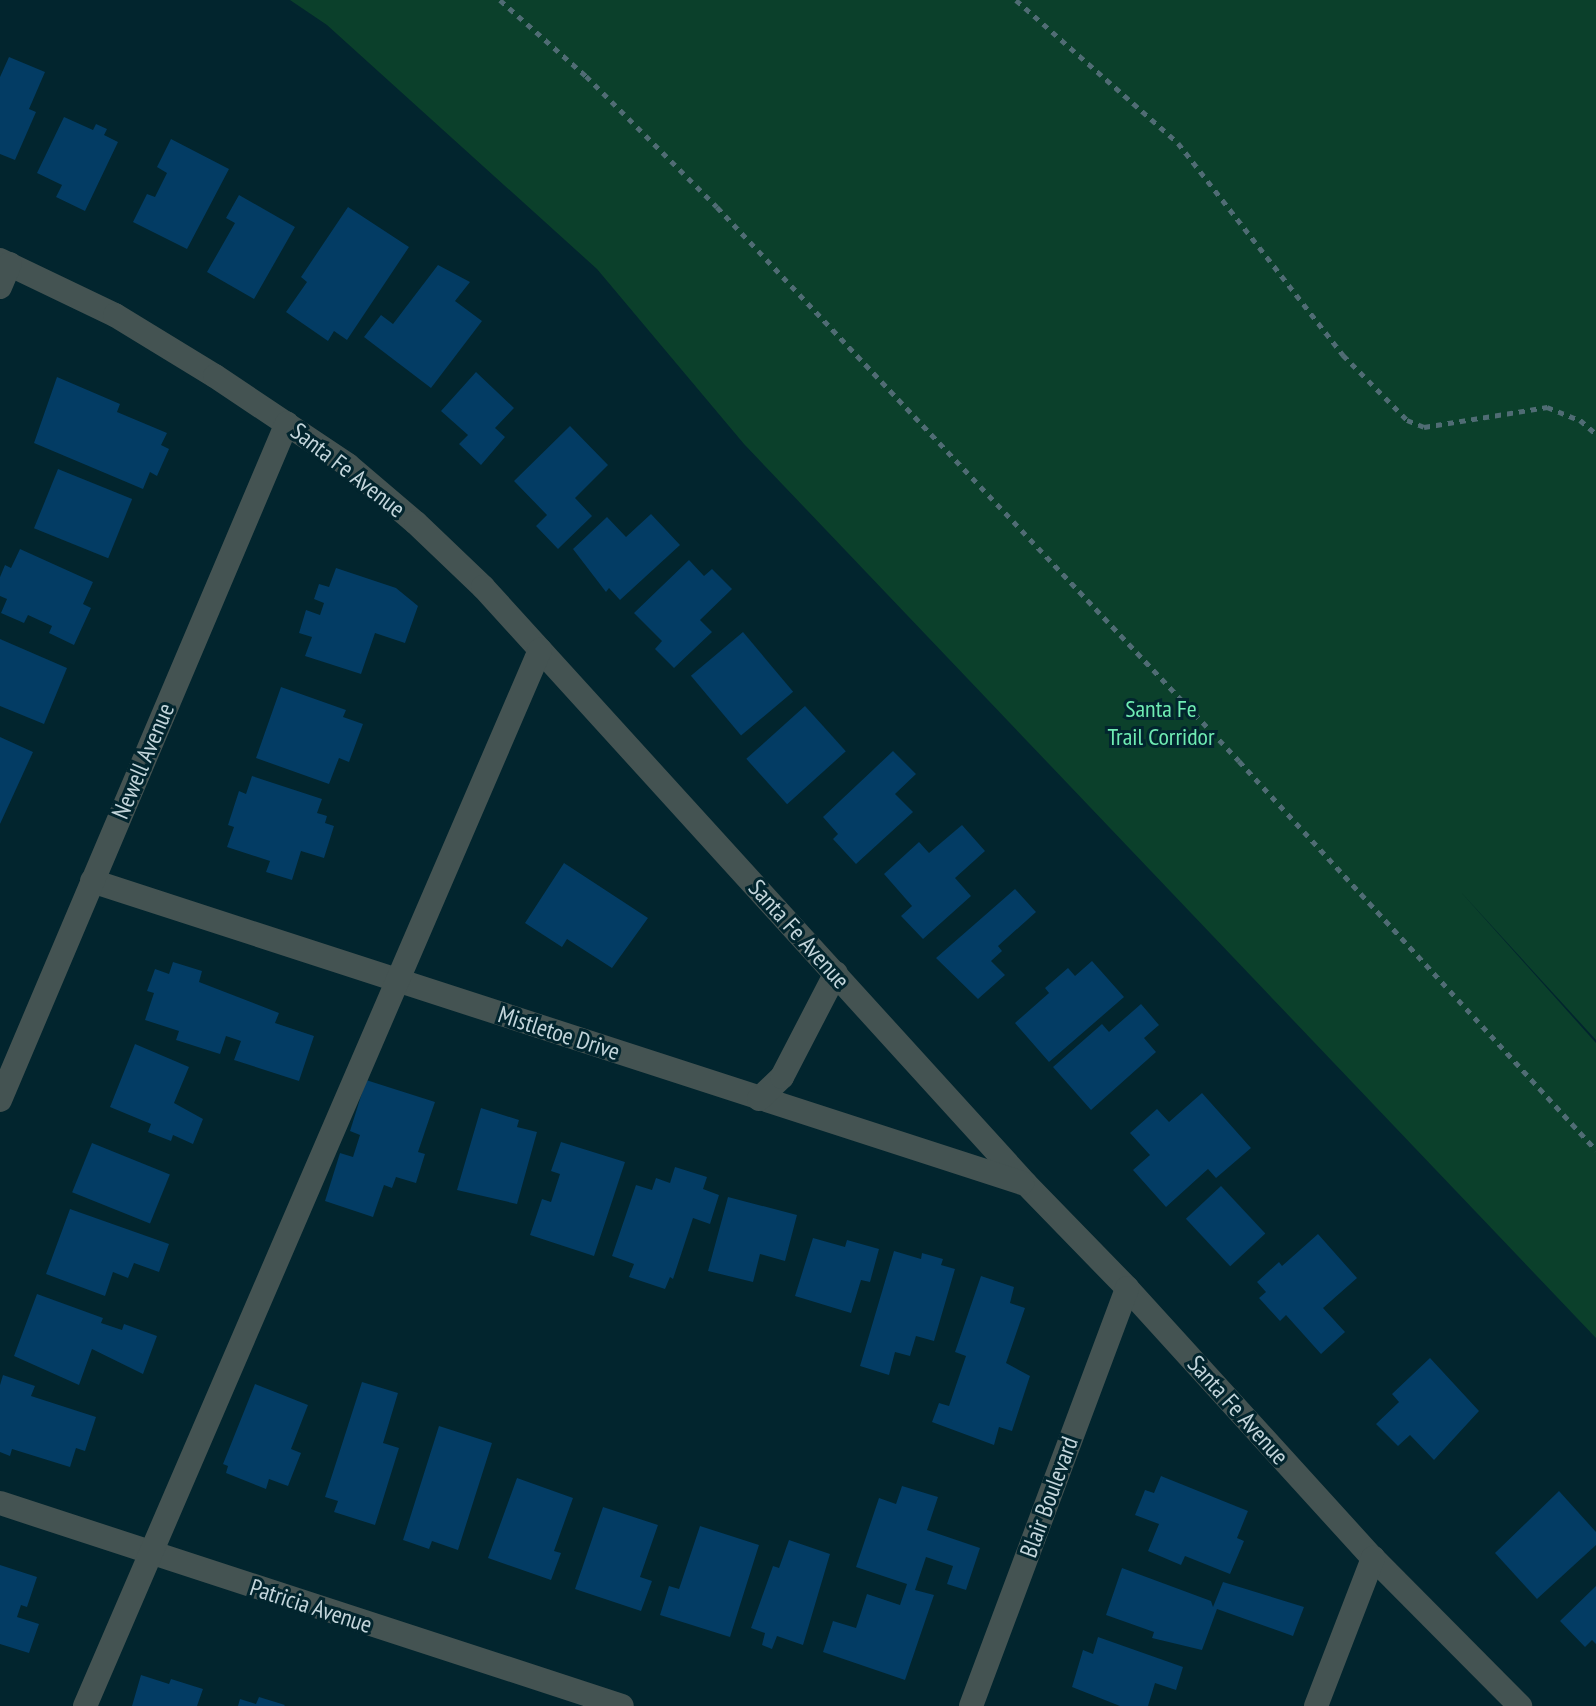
<!DOCTYPE html>
<style>
body{margin:0}
#map{position:relative;width:1596px;height:1706px;overflow:hidden;background:#02252e;font-family:"PT Sans Narrow",sans-serif}
div>[style]{position:absolute}
[style*='--x']{left:calc(var(--x)*1px);top:calc(var(--y)*1px);width:calc(var(--w)*1px);rotate:calc(var(--a)*1deg)}
.green>*{inset:0;background:#0b402b}
.building>*{inset:0;background:#033c64;transform-origin:0 0}
.path>*{height:5px;margin-top:-2.5px;transform-origin:0;background:repeating-linear-gradient(90deg,#506c74 0 6px,transparent 0 12px)}
.minor>*{height:24px;margin:-12px;padding:0 12px;transform-origin:12px;border-radius:12px;background:#445352}
span{translate:-50% -50%;white-space:nowrap;text-align:center;line-height:1.15;-webkit-text-stroke:6px #02252e;paint-order:stroke}
.street-label{font-size:24px;color:#c3d5db}
.park-label{font-size:24px;color:#6fecb3}
</style>
<div id="map">
<div class="green">
<i style="clip-path:polygon(290px 0,1596px 0,1596px 1040px,1459px 890px,1596px 1043px,1596px 1338px,744px 444px,597px 269px,327px 25px)"></i>
</div>
<div class="building">
<i style="clip-path:polygon(9px 57px,45px 72px,29px 109px,36px 112px,15px 160px,0 154px,0 77px)"></i>
<i style="clip-path:polygon(64px 117px,93px 130px,96px 124px,107px 129px,104px 135px,118px 142px,85px 211px,56px 197px,62px 185px,37px 173px)"></i>
<i style="clip-path:polygon(171px 139px,229px 169px,187px 249px,133px 222px,147px 194px,155px 197px,167px 173px,157px 167px)"></i>
<i style="clip-path:polygon(239px 195px,295px 227px,254px 299px,207px 272px,235px 223px,226px 218px)"></i>
<i style="clip-path:polygon(348px 207px,409px 247px,347px 340px,334px 331px,328px 341px,286px 312px,307px 282px,301px 277px)"></i>
<i style="clip-path:polygon(438px 265px,470px 282px,455px 301px,482px 321px,431px 388px,364px 337px,381px 315px,393px 324px)"></i>
<i style="clip-path:polygon(476px 372px,514px 408px,495px 428px,505px 437px,481px 465px,459px 444px,468px 435px,441px 411px)"></i>
<i style="clip-path:polygon(57px 377px,120px 404px,117px 412px,167px 433px,161px 445px,169px 449px,157px 476px,150px 472px,143px 489px,34px 443px)"></i>
<i style="clip-path:polygon(570px 426px,608px 465px,575px 498px,592px 516px,558px 549px,536px 526px,547px 515px,514px 481px)"></i>
<i style="left:58px;top:469px;width:80px;height:64px;rotate:22deg"></i>
<i style="clip-path:polygon(651px 514px,680px 545px,620px 600px,609px 588px,606px 592px,573px 549px,607px 517px,626px 537px)"></i>
<i style="clip-path:polygon(20px 549px,93px 582px,83px 604px,91px 608px,74px 645px,49px 633px,52px 626px,28px 615px,24px 623px,1px 613px,7px 599px,0 596px,0 577px,5px 565px,11px 568px)"></i>
<i style="clip-path:polygon(689px 560px,704px 576px,712px 569px,732px 589px,700px 620px,712px 632px,674px 668px,655px 649px,662px 641px,634px 613px)"></i>
<i style="clip-path:polygon(336px 568px,396px 588px,418px 606px,405px 643px,375px 633px,361px 674px,305px 656px,312px 637px,299px 633px,306px 610px,320px 615px,324px 603px,314px 599px,319px 584px,329px 587px)"></i>
<i style="left:743px;top:632px;width:78px;height:68px;rotate:50deg"></i>
<i style="clip-path:polygon(0 639px,67px 668px,44px 724px,0 706px)"></i>
<i style="clip-path:polygon(281px 687px,346px 710px,343px 717px,363px 724px,349px 762px,339px 758px,329px 784px,256px 758px)"></i>
<i style="left:805px;top:706px;width:61px;height:79px;rotate:48deg"></i>
<i style="clip-path:polygon(0 737px,33px 752px,0 824px)"></i>
<i style="clip-path:polygon(893px 751px,916px 774px,895px 794px,913px 812px,856px 864px,833px 839px,838px 834px,823px 817px)"></i>
<i style="clip-path:polygon(252px 776px,322px 799px,317px 813px,327px 816px,325px 823px,334px 826px,324px 858px,301px 851px,292px 880px,266px 872px,270px 861px,227px 847px,234px 827px,228px 825px,239px 791px,246px 794px)"></i>
<i style="clip-path:polygon(962px 825px,985px 851px,955px 878px,971px 896px,923px 939px,901px 916px,912px 906px,884px 874px,919px 842px,929px 853px)"></i>
<i style="clip-path:polygon(564px 863px,648px 918px,612px 968px,567px 939px,562px 947px,525px 923px)"></i>
<i style="clip-path:polygon(1015px 889px,1036px 912px,998px 946px,1002px 951px,991px 961px,1005px 975px,978px 999px,936px 958px)"></i>
<i style="clip-path:polygon(1092px 961px,1124px 997px,1049px 1062px,1015px 1023px,1049px 993px,1045px 988px,1068px 968px,1075px 976px)"></i>
<i style="clip-path:polygon(173px 962px,202px 971px,199px 982px,279px 1013px,275px 1023px,314px 1036px,299px 1081px,234px 1060px,241px 1041px,226px 1036px,220px 1054px,176px 1040px,179px 1031px,145px 1020px,154px 993px,147px 991px,155px 969px,169px 974px)"></i>
<i style="clip-path:polygon(1141px 1004px,1159px 1025px,1144px 1038px,1156px 1052px,1091px 1110px,1053px 1067px,1102px 1024px,1109px 1032px)"></i>
<i style="clip-path:polygon(135px 1044px,189px 1067px,174px 1103px,203px 1119px,193px 1144px,173px 1135px,171px 1141px,148px 1132px,151px 1124px,110px 1107px)"></i>
<i style="clip-path:polygon(366px 1080px,435px 1102px,418px 1152px,425px 1154px,416px 1183px,396px 1177px,392px 1188px,384px 1185px,373px 1217px,325px 1201px,340px 1153px,353px 1157px,360px 1135px,350px 1131px)"></i>
<i style="clip-path:polygon(1202px 1093px,1251px 1148px,1216px 1178px,1208px 1169px,1166px 1207px,1133px 1170px,1150px 1155px,1130px 1133px,1157px 1109px,1169px 1122px)"></i>
<i style="clip-path:polygon(481px 1108px,519px 1120px,517px 1127px,537px 1132px,517px 1204px,457px 1190px)"></i>
<i style="clip-path:polygon(561px 1142px,625px 1162px,594px 1256px,530px 1235px,542px 1199px,551px 1202px,560px 1174px,551px 1171px)"></i>
<i style="left:92px;top:1143px;width:84px;height:53px;rotate:22deg"></i>
<i style="clip-path:polygon(675px 1167px,707px 1177px,703px 1189px,719px 1195px,710px 1224px,693px 1218px,673px 1279px,670px 1277px,665px 1289px,629px 1277px,634px 1264px,612px 1256px,636px 1185px,652px 1190px,656px 1178px,670px 1183px)"></i>
<i style="left:1221px;top:1186px;width:65px;height:48px;rotate:47deg"></i>
<i style="clip-path:polygon(728px 1197px,797px 1215px,785px 1261px,760px 1254px,753px 1282px,708px 1271px)"></i>
<i style="clip-path:polygon(70px 1209px,169px 1244px,159px 1272px,134px 1263px,128px 1278px,113px 1272px,105px 1296px,46px 1274px)"></i>
<i style="clip-path:polygon(1318px 1234px,1357px 1278px,1323px 1308px,1345px 1332px,1321px 1354px,1286px 1315px,1280px 1321px,1259px 1298px,1266px 1292px,1257px 1282px,1279px 1262px,1282px 1266px)"></i>
<i style="clip-path:polygon(813px 1238px,845px 1247px,847px 1240px,879px 1249px,870px 1282px,861px 1280px,851px 1313px,795px 1296px)"></i>
<i style="clip-path:polygon(894px 1251px,921px 1259px,922px 1253px,943px 1259px,941px 1265px,955px 1269px,934px 1341px,916px 1336px,910px 1356px,895px 1352px,889px 1375px,860px 1366px)"></i>
<i style="clip-path:polygon(981px 1276px,1014px 1287px,1010px 1303px,1025px 1308px,1006px 1363px,1030px 1376px,1012px 1431px,999px 1427px,994px 1445px,932px 1422px,939px 1403px,949px 1406px,966px 1356px,955px 1352px)"></i>
<i style="clip-path:polygon(37px 1294px,103px 1318px,101px 1323px,122px 1330px,124px 1324px,157px 1336px,143px 1374px,92px 1349px,79px 1385px,14px 1356px)"></i>
<i style="clip-path:polygon(1430px 1358px,1479px 1411px,1434px 1460px,1410px 1435px,1398px 1446px,1376px 1424px,1399px 1402px,1392px 1394px)"></i>
<i style="clip-path:polygon(3px 1375px,35px 1386px,31px 1396px,96px 1417px,85px 1451px,76px 1448px,70px 1467px,12px 1449px,10px 1456px,0 1452px,0 1385px)"></i>
<i style="clip-path:polygon(362px 1382px,398px 1393px,383px 1443px,399px 1448px,375px 1525px,334px 1512px,338px 1501px,325px 1497px)"></i>
<i style="clip-path:polygon(255px 1384px,308px 1405px,291px 1449px,301px 1453px,288px 1486px,269px 1479px,266px 1489px,226px 1473px,228px 1466px,223px 1464px)"></i>
<i style="clip-path:polygon(439px 1426px,492px 1443px,458px 1550px,432px 1541px,429px 1549px,403px 1540px)"></i>
<i style="clip-path:polygon(1161px 1476px,1248px 1511px,1237px 1538px,1244px 1541px,1230px 1574px,1185px 1556px,1181px 1565px,1148px 1551px,1159px 1524px,1135px 1515px,1145px 1490px,1154px 1493px)"></i>
<i style="clip-path:polygon(517px 1478px,573px 1498px,554px 1551px,561px 1553px,551px 1580px,488px 1558px)"></i>
<i style="clip-path:polygon(902px 1486px,938px 1497px,927px 1530px,980px 1548px,966px 1590px,947px 1584px,953px 1566px,926px 1557px,915px 1590px,934px 1595px,905px 1680px,823px 1652px,833px 1621px,856px 1628px,867px 1594px,900px 1605px,907px 1584px,856px 1567px,879px 1498px,896px 1504px)"></i>
<i style="clip-path:polygon(1559px 1491px,1596px 1532px,1596px 1545px,1537px 1599px,1495px 1553px)"></i>
<i style="clip-path:polygon(603px 1507px,658px 1525px,640px 1577px,652px 1581px,641px 1611px,575px 1589px)"></i>
<i style="clip-path:polygon(700px 1526px,759px 1545px,730px 1637px,660px 1615px,669px 1586px,679px 1589px)"></i>
<i style="clip-path:polygon(789px 1540px,830px 1554px,803px 1645px,777px 1636px,772px 1649px,762px 1645px,765px 1633px,751px 1628px,773px 1566px,779px 1568px)"></i>
<i style="clip-path:polygon(0 1565px,37px 1577px,27px 1607px,21px 1605px,17px 1617px,39px 1624px,29px 1653px,0 1644px)"></i>
<i style="clip-path:polygon(1122px 1568px,1211px 1601px,1213px 1607px,1223px 1582px,1304px 1607px,1293px 1636px,1217px 1609px,1202px 1650px,1152px 1638px,1154px 1632px,1106px 1615px)"></i>
<i style="clip-path:polygon(1596px 1586px,1596px 1644px,1592px 1640px,1585px 1647px,1560px 1621px)"></i>
<i style="clip-path:polygon(1098px 1637px,1183px 1667px,1176px 1690px,1155px 1683px,1148px 1706px,1120px 1706px,1072px 1687px,1083px 1650px,1093px 1654px)"></i>
<i style="clip-path:polygon(141px 1675px,169px 1684px,171px 1679px,203px 1689px,197px 1706px,132px 1706px)"></i>
<i style="clip-path:polygon(259px 1697px,285px 1705px,284px 1706px,238px 1706px,240px 1699px,256px 1704px)"></i>
</div>
<div class="path">
<i style="--x:500;--y:0;--w:115;--a:41.5"></i>
<i style="--x:586;--y:76;--w:185;--a:45"></i>
<i style="--x:717;--y:207;--w:761;--a:46.7"></i>
<i style="--x:1239;--y:761;--w:528;--a:47.46"></i>
<i style="--x:1016;--y:0;--w:216;--a:41.4"></i>
<i style="--x:1178;--y:143;--w:269;--a:52.1"></i>
<i style="--x:1343;--y:355;--w:91;--a:45.4"></i>
<i style="--x:1407;--y:420;--w:18;--a:22"></i>
<i style="--x:1424;--y:427;--w:125;--a:-9.2"></i>
<i style="--x:1547;--y:407;--w:35;--a:22"></i>
<i style="--x:1580;--y:420;--w:21;--a:41"></i>
</div>
<div class="minor">
<i style="--x:0;--y:260;--w:127;--a:25.6"></i>
<i style="--x:115;--y:315;--w:117;--a:31.4"></i>
<i style="--x:215;--y:376;--w:160;--a:33.8"></i>
<i style="--x:348;--y:465;--w:89;--a:40.5"></i>
<i style="--x:416;--y:523;--w:93;--a:43.7"></i>
<i style="--x:483;--y:587;--w:807;--a:47.71"></i>
<i style="--x:1026;--y:1184;--w:145;--a:45.8"></i>
<i style="--x:1127;--y:1288;--w:365;--a:47.7"></i>
<i style="--x:1373;--y:1558;--w:209;--a:45.2"></i>
<i style="--x:0;--y:287;--w:25;--a:-67"></i>
<i style="--x:92;--y:881;--w:978;--a:17.99"></i>
<i style="--x:759;--y:1099;--w:32;--a:-44"></i>
<i style="--x:782;--y:1077;--w:117;--a:-62.6"></i>
<i style="--x:0;--y:1100;--w:735;--a:-67.03"></i>
<i style="--x:0;--y:1503;--w:654;--a:18.07"></i>
<i style="--x:85;--y:1706;--w:1150;--a:-66.69"></i>
<i style="--x:971;--y:1706;--w:446;--a:-69.5"></i>
<i style="--x:1316;--y:1706;--w:159;--a:-68.9"></i>
</div>
<div class="street-label">
<span style="left:348px;top:470px;rotate:38deg">Santa Fe Avenue</span>
<span style="left:143px;top:761px;rotate:-67deg">Newell Avenue</span>
<span style="left:799px;top:934px;rotate:48deg">Santa Fe Avenue</span>
<span style="left:559px;top:1033px;rotate:18deg">Mistletoe Drive</span>
<span style="left:1238px;top:1410px;rotate:48deg">Santa Fe Avenue</span>
<span style="left:1049px;top:1497px;rotate:-70deg">Blair Boulevard</span>
<span style="left:311px;top:1606px;rotate:18deg">Patricia Avenue</span>
</div>
<div class="park-label">
<span style="left:1161px;top:723px">Santa Fe<br>Trail Corridor</span>
</div>
</div>
